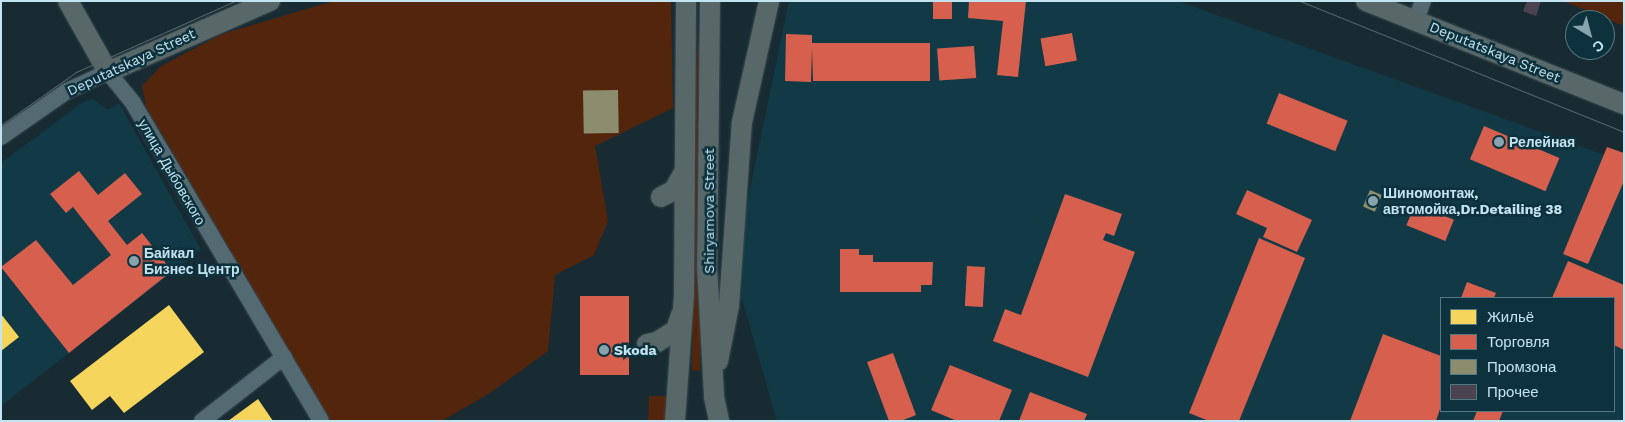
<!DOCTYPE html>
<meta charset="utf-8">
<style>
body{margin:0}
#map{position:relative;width:1625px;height:422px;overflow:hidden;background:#182b32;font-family:"Work Sans",sans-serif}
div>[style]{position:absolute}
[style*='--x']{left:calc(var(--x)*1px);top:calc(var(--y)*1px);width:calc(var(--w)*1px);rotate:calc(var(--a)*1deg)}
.built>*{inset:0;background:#113946}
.green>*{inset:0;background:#54250d}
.homes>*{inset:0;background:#f6d55c}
.shops>*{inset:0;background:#d6604d;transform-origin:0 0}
.industry>*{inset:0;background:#8c8c6e;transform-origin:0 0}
.building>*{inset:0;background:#4c4351}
.roads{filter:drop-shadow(0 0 1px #394950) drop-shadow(0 0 1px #394950)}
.minor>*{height:16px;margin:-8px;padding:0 8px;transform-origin:8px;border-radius:8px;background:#546a72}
.major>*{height:20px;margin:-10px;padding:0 10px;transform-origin:10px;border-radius:10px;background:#586868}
.tram>*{height:1px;margin:-0.5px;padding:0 0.5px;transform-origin:0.5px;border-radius:0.5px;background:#54666e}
.dots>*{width:14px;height:14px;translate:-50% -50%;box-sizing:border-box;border:2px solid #0d313d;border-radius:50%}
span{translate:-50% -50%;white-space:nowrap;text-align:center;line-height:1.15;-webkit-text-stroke:5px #0d313d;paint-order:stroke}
.street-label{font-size:14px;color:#c2e3f0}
.poi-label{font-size:14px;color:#c2e3f0;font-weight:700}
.left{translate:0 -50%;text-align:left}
.frame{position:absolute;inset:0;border:2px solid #c2e3f0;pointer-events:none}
.legend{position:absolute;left:1440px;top:297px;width:175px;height:115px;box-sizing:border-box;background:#0d313d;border:1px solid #557885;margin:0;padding:6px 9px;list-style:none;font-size:15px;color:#c2e3f0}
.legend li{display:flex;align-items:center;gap:10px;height:25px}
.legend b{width:25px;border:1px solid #557885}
.north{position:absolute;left:1565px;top:10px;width:50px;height:50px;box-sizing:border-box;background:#0d313d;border:1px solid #557885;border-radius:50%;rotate:143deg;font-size:14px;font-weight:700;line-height:20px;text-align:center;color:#c2e3f0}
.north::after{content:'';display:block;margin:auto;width:18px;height:22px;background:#86a3ae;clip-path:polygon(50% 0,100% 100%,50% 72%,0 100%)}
</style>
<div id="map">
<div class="built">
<i style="clip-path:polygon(evenodd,789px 1px,1178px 1px,1624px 162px,1624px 421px,777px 421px,741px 296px,744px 218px,789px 1px,1441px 298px,1614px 298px,1614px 411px,1441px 411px,1441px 298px)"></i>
<i style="clip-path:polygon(93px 99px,108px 110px,119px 103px,201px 250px,1px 406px,1px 163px,83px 102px)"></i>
</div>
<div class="green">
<i style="clip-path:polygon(334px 1px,671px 1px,673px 108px,595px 146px,608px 221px,594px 255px,555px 275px,548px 351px,490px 393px,442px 421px,330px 421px,146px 107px,142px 86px,161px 66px,222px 34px)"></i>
<i style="clip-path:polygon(1563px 1px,1624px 1px,1624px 26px)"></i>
<i style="clip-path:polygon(701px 16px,705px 65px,700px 371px,692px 370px,696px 68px)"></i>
<i style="clip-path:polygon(649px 396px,671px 396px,668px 421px,648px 421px)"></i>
</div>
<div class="homes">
<i style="clip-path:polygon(169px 305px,204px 352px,124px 413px,110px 396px,92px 410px,70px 381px)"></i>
<i style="clip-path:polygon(1px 314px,19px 337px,1px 351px)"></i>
<i style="clip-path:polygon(258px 399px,273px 421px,228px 421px)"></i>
</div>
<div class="shops">
<i style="left:933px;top:1px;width:19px;height:18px"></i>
<i style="clip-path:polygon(969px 1px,1026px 1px,1018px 77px,997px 75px,1003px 21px,968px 18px)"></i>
<i style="left:1072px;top:33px;width:28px;height:32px;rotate:80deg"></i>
<i style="clip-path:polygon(786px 34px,812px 35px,812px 43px,930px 43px,930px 81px,813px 81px,812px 48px,811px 82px,785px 81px)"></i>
<i style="left:974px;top:46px;width:32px;height:37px;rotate:86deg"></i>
<i style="left:1279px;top:93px;width:74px;height:33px;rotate:22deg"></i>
<i style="left:1484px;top:126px;width:82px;height:36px;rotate:23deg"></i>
<i style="clip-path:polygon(1607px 147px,1624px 153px,1624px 181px,1588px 264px,1563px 254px)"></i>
<i style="clip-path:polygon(79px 171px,98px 195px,125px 173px,142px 194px,108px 221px,127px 245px,142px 233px,172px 271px,69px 353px,1px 267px,36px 240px,73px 285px,111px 255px,73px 207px,66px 213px,50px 194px)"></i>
<i style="clip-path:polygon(1247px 190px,1312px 220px,1297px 252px,1263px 237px,1267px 228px,1236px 214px)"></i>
<i style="clip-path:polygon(1065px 194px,1122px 214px,1114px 236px,1106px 233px,1103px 240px,1135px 252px,1088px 377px,993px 341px,1005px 309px,1021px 315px)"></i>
<i style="left:1415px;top:204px;width:42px;height:23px;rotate:22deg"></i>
<i style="clip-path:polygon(1259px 238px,1305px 258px,1239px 421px,1209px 421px,1189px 413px)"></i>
<i style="clip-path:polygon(840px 249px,859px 249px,859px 255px,873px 255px,873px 262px,933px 262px,932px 285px,921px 285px,921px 292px,840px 292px)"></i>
<i style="clip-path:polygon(1568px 261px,1624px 285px,1624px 350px,1614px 345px,1614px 298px,1552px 298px)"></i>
<i style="left:967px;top:266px;width:18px;height:40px;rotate:3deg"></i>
<i style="clip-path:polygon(1467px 282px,1496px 293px,1494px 298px,1461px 298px)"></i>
<i style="left:580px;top:296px;width:49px;height:79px"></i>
<i style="clip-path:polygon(1383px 334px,1441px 356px,1441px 406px,1436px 421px,1350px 421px)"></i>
<i style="clip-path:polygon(893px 353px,916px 415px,901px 421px,889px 421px,867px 362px)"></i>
<i style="clip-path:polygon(950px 365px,1012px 390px,999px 421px,957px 421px,931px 410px)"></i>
<i style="clip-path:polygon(1030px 392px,1087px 414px,1084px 421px,1019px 421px)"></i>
<i style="clip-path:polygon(1477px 411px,1503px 411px,1499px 421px,1473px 421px)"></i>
</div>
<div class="industry">
<i style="left:618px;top:90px;width:43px;height:35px;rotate:89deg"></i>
<i style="left:1370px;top:190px;width:13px;height:18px;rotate:23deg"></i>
</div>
<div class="building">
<i style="clip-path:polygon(1527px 1px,1541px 1px,1536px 16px,1523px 11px)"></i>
</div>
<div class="roads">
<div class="minor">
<i style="--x:1416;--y:20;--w:20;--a:-70"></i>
<i style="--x:1;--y:137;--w:80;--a:-34.9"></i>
<i style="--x:67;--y:91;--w:45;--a:-24.9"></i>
<i style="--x:108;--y:72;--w:40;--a:51"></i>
<i style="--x:133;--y:103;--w:369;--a:59.4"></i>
<i style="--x:202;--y:421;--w:104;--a:-38"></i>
</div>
<div class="major">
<i style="--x:68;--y:1;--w:81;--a:60.6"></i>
<i style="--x:108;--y:72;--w:177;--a:-23.7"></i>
<i style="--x:710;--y:1;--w:265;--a:90.6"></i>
<i style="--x:707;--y:266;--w:131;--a:86.9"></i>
<i style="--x:714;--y:397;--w:25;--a:78"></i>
<i style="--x:1366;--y:1;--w:278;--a:21.8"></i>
<i style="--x:661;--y:197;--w:15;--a:-28"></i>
<i style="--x:674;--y:190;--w:18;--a:-61"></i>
<i style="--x:647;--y:344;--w:10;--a:-11"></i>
<i style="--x:657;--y:342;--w:22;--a:-32"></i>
<i style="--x:676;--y:330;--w:16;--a:-72"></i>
<i style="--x:718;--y:361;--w:56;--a:-78.7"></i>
<i style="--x:729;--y:306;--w:184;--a:-86"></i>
<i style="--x:742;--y:122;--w:124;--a:-77.4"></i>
<i style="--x:675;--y:421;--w:126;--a:-85.9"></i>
<i style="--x:684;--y:295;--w:294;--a:-89.6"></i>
</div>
</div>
<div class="tram">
<i style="--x:1300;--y:1;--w:349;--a:22"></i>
<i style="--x:1;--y:125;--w:92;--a:-35.2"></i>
<i style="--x:76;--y:72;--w:174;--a:-24.1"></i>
</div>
<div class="dots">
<i style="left:1499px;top:142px;background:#86a3ae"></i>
<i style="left:1373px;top:201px;background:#86a3ae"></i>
<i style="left:134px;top:261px;background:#86a3ae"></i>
<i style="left:604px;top:350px;background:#86a3ae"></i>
</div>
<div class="street-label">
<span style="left:1495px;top:52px;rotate:22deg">Deputatskaya Street</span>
<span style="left:131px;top:62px;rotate:-25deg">Deputatskaya Street</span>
<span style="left:172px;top:172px;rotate:60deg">улица Дыбовского</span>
<span style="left:709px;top:211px;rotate:-90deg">Shiryamova Street</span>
</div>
<div class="poi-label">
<span class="left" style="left:1509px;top:142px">Релейная</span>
<span class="left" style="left:1383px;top:201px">Шиномонтаж,<br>автомойка,Dr.Detailing 38</span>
<span class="left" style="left:144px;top:261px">Байкал<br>Бизнес Центр</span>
<span class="left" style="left:614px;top:350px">Skoda</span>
</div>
<div class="frame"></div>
<ul class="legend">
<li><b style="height:14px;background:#f6d55c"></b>Жильё</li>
<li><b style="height:14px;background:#d6604d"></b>Торговля</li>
<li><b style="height:14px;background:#8c8c6e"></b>Промзона</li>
<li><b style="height:14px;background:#4c4351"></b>Прочее</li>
</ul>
<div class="north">С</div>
</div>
